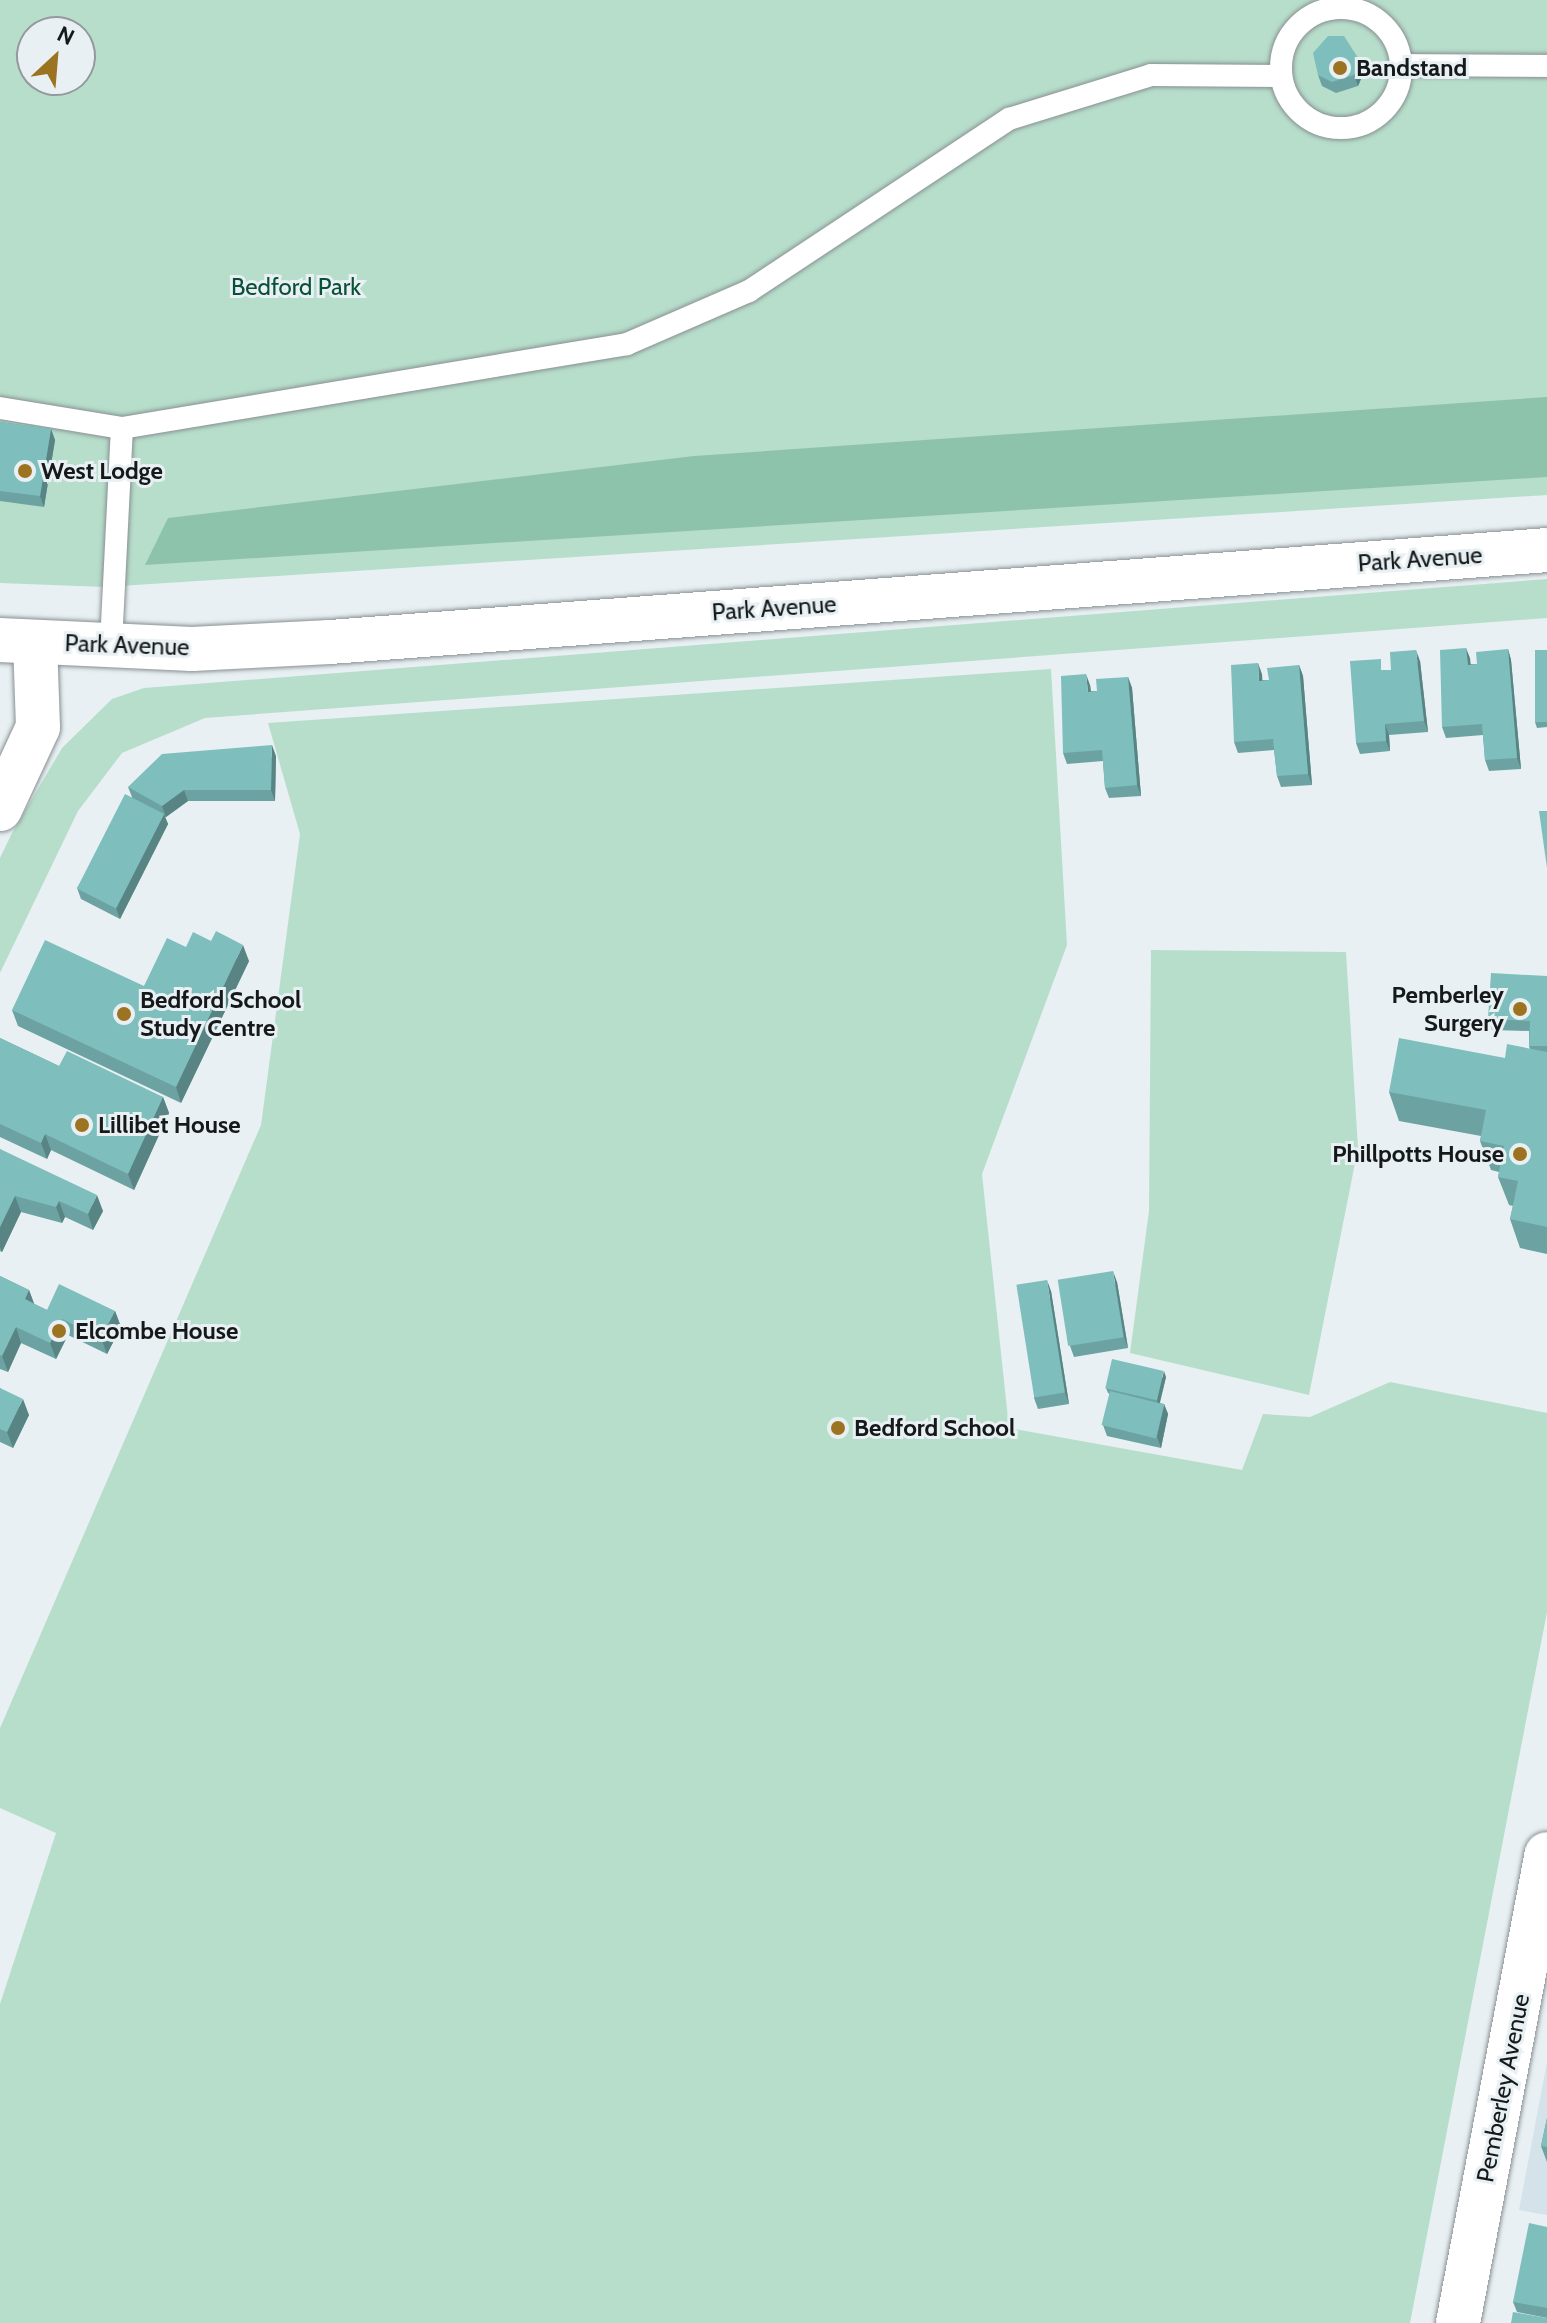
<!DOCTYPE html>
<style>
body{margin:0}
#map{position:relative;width:1547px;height:2323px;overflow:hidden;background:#e8f0f3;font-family:Cabin,sans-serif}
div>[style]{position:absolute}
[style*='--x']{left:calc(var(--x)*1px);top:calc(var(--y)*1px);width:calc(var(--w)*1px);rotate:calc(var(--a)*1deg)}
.built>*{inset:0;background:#d3e3e9}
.green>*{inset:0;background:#b7decb}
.forest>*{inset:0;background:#8ec3ab}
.roads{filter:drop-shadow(0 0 2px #899093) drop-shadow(0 0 2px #899093)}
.lane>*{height:22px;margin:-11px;padding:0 11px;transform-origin:11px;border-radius:11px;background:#fff}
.lane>.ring{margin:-11px;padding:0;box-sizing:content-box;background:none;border:22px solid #fff;border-radius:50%}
.street>*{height:44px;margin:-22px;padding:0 22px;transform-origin:22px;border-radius:22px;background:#fff}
.secondary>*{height:44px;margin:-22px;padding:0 22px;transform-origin:22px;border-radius:22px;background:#fff}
.wall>*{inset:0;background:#6ca3a2}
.shaded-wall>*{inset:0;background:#588584}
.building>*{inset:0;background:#7ebebc;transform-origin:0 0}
.dots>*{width:22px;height:22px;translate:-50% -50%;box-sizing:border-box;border:4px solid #e8f0f3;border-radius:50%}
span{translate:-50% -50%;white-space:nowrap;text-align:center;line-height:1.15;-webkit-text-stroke:6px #e8f0f3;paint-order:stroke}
.poi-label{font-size:24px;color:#16191a;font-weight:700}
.left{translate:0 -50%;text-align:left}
.right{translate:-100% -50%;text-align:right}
.park-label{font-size:24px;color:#095039}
.street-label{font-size:24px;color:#16191a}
.north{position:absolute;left:16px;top:16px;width:80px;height:80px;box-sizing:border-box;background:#e8f0f3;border:2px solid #949a9c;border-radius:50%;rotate:26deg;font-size:22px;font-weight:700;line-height:32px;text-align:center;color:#16191a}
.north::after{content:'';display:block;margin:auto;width:28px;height:36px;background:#9c7320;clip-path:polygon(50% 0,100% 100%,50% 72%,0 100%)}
</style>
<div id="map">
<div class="built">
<i style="clip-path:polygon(1547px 2062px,1547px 2215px,1519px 2210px)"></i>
</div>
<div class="green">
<i style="clip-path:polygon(evenodd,0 0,1547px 0,1547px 495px,104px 587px,0 583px,0 0,32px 32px,80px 32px,80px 80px,32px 80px,32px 32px)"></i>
<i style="clip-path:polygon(1547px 579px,1547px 618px,205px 718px,122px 753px,78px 811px,0 973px,0 858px,11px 835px,62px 748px,112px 699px,144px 688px)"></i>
<i style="clip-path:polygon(1051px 669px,1067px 945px,982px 1174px,1009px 1428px,1242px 1470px,1263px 1414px,1310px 1417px,1390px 1382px,1547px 1413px,1547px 1612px,1410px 2323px,0 2323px,0 2004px,56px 1833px,0 1808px,0 1728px,261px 1125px,300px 834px,268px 723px)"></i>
<i style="clip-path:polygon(1151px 950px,1346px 952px,1358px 1148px,1309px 1395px,1130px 1353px,1149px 1211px)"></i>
</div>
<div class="forest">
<i style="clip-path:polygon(1547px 397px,1547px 477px,145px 565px,168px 518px,694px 456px)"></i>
</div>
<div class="roads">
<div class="lane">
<i class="ring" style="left:1281px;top:8px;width:98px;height:98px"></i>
<i style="--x:1401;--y:65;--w:146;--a:0.4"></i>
<i style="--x:0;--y:408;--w:124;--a:9.3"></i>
<i style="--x:122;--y:428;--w:512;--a:-9.44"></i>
<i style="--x:627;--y:344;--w:133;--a:-23.5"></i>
<i style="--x:749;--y:291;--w:312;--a:-33.5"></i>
<i style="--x:1009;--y:119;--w:149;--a:-17.2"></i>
<i style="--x:1151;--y:75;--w:130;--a:0.4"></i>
<i style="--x:111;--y:644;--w:216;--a:-87.1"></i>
</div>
<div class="street">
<i style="--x:1458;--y:2323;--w:477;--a:-79.3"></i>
</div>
<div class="secondary">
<i style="--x:0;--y:640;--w:192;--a:2.7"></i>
<i style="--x:192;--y:649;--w:138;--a:-2.9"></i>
<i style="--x:330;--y:642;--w:1220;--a:-4.32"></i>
<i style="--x:0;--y:809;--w:90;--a:-65.1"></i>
<i style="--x:38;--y:727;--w:85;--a:-92"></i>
</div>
</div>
<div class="wall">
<i style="clip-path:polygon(1360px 61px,1364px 72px,1358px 86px,1336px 93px,1322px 86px,1318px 75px)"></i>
<i style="clip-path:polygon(0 422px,51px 429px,55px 440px,44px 507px,0 501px)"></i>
<i style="clip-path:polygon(1466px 648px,1470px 664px,1477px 664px,1508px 649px,1511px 660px,1521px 769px,1489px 771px,1485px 760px,1483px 735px,1446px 738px,1442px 727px)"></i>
<i style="clip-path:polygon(1547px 650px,1547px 727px,1537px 728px,1535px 722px)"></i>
<i style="clip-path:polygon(1420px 661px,1428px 732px,1389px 735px,1390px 751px,1360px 754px,1356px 743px,1385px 670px,1391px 670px)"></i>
<i style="clip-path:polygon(1299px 665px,1303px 676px,1312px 785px,1281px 787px,1277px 776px,1274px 750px,1238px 753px,1234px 742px,1262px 674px,1262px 680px,1269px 680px)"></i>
<i style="clip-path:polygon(1128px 677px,1132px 688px,1141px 796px,1109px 798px,1105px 788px,1103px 761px,1067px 764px,1063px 753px,1090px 685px,1091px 691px,1097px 691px)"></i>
<i style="clip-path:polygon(276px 756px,275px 801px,188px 801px,166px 817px,165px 817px,168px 824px,120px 919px,81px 899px,77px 888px,132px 797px,128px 787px)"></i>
<i style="clip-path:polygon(186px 947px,249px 961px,181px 1103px,18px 1026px,12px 1010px,144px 986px)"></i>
<i style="clip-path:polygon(1547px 976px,1547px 1254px,1520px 1248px,1510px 1219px,1513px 1206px,1509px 1205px,1498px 1177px,1499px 1172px,1491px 1170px,1480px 1141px,1481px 1136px,1399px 1121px,1389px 1092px,1505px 1058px,1530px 1049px,1529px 1046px,1529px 1031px,1492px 1030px,1488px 1019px)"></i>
<i style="clip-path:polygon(0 1038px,59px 1066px,163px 1097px,169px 1113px,134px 1190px,51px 1150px,47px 1159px,0 1137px)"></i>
<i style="clip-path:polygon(0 1149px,103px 1211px,93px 1230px,65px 1217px,62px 1223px,21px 1212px,2px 1252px,0 1251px)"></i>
<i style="clip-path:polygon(0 1276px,29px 1290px,34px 1304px,47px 1310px,115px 1311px,121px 1327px,107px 1354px,68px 1335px,56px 1359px,21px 1343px,8px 1372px,0 1369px)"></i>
<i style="clip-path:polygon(1117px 1282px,1128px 1348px,1074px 1357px,1070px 1346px)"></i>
<i style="clip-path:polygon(1051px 1291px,1069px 1404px,1038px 1409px,1034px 1398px)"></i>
<i style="clip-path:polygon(1166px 1377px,1160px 1403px,1164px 1404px,1168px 1414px,1161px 1448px,1107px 1436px,1103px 1425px,1110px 1394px,1108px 1393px,1106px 1388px)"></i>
<i style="clip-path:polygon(0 1388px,29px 1415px,13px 1448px,0 1442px)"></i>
<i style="clip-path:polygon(1547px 2118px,1547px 2162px,1541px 2146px)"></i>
<i style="clip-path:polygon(1547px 2227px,1547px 2318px,1517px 2312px,1513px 2302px)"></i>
</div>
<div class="shaded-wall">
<i style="clip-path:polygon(1360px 61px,1364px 72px,1358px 86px,1354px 75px)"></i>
<i style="clip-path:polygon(51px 429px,55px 440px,44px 507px,40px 496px)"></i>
<i style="clip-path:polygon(1466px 648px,1470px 658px,1472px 676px,1468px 665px)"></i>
<i style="clip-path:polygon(1508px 649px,1511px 660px,1521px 769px,1517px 758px)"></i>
<i style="clip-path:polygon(1416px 650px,1420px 661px,1428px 732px,1424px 721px)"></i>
<i style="clip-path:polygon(1258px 663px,1262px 674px,1263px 691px,1259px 681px)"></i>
<i style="clip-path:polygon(1299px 665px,1303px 676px,1312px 785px,1308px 774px)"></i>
<i style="clip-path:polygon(1086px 674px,1090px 685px,1092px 703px,1088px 692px)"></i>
<i style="clip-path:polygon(1128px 677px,1132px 688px,1141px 796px,1137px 785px)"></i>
<i style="clip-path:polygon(1385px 724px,1389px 735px,1390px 751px,1386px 741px)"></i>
<i style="clip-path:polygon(272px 745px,276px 756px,275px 801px,271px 790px)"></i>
<i style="clip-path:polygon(184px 790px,188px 801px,166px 817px,162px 806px)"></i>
<i style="clip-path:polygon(164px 814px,168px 824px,120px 919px,116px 908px)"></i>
<i style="clip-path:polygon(243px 945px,249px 961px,181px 1103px,176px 1087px)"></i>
<i style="clip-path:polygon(163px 1097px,169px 1113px,134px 1190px,128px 1174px)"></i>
<i style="clip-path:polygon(45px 1134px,51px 1150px,47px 1159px,41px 1143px)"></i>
<i style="clip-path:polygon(97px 1195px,103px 1211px,93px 1230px,88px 1214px)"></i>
<i style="clip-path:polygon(15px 1196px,21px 1212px,2px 1252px,0 1247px,0 1227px)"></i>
<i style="clip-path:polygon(59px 1201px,65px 1217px,62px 1223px,56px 1207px)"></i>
<i style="clip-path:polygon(1113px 1271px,1117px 1282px,1128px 1348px,1124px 1337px)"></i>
<i style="clip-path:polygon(1047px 1280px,1051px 1291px,1069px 1404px,1065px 1393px)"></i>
<i style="clip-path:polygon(29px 1290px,35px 1306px,25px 1299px)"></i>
<i style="clip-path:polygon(115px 1311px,121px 1327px,107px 1354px,101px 1338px)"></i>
<i style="clip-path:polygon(62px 1319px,68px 1335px,56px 1359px,50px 1343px)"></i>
<i style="clip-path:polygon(16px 1327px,21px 1343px,8px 1372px,2px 1356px)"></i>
<i style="clip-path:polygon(1164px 1371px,1166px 1377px,1159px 1405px,1157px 1400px)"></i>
<i style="clip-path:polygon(23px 1399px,29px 1415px,13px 1448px,7px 1432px)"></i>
<i style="clip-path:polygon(1164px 1404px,1168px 1414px,1161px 1448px,1157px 1437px)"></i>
</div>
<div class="building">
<i style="clip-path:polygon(1328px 36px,1344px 36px,1360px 61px,1354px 75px,1332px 82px,1318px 75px,1313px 53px)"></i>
<i style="clip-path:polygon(0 422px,51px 429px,40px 496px,0 491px)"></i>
<i style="clip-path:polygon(1466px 648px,1468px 665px,1477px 664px,1476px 652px,1508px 649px,1517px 758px,1485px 760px,1482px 724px,1442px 727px,1440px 650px)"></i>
<i style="clip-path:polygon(1416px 650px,1424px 721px,1385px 724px,1386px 741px,1356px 743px,1350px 661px,1381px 659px,1381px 670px,1391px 670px,1390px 652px)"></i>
<i style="left:1547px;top:650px;width:72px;height:12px;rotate:90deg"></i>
<i style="clip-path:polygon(1258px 663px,1259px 681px,1269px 680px,1267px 668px,1299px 665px,1308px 774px,1277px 776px,1273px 739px,1234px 742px,1231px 665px)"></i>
<i style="clip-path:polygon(1086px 674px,1088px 692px,1097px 691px,1096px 679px,1128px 677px,1137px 785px,1105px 788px,1102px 750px,1063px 753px,1061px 676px)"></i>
<i style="clip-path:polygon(272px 745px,271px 790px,184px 790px,162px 806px,128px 787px,162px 754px)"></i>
<i style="left:125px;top:794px;width:44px;height:106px;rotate:27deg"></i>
<i style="clip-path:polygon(1539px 811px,1547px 811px,1547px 868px)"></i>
<i style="clip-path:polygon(216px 931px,243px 945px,176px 1087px,12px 1010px,45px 940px,144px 986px,167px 938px,186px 947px,193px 932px,211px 941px)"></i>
<i style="clip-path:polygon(1491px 973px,1547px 976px,1547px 1046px,1529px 1046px,1530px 1021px,1488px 1019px)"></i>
<i style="clip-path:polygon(0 1038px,59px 1066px,67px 1051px,163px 1097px,128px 1174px,45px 1134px,41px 1143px,0 1124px)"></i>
<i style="clip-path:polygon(1399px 1038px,1505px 1058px,1507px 1044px,1547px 1052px,1547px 1227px,1510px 1219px,1518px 1181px,1498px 1177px,1504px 1146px,1480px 1141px,1486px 1110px,1389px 1092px)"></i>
<i style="clip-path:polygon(0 1149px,97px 1195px,88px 1214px,59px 1201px,56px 1207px,15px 1196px,0 1227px)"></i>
<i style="left:1113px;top:1271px;width:67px;height:56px;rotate:81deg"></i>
<i style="clip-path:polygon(0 1276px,29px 1290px,25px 1299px,47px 1310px,59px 1284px,115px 1311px,101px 1338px,62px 1319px,50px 1343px,16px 1327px,2px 1356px,0 1355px)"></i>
<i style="left:1047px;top:1280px;width:114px;height:31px;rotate:81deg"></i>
<i style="left:1112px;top:1359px;width:53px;height:30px;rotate:13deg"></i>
<i style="clip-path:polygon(0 1388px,23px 1399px,7px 1432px,0 1429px)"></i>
<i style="left:1110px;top:1391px;width:56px;height:35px;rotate:14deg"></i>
<i style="clip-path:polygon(1547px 2118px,1547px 2147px,1541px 2146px)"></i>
<i style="clip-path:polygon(1529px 2223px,1547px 2227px,1547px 2308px,1513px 2302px)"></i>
<i style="clip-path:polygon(1513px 2312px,1547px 2318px,1547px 2323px,1511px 2323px)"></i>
</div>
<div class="dots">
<i style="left:1340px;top:68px;background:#9c7320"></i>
<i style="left:25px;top:471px;background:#9c7320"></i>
<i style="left:1520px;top:1009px;background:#9c7320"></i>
<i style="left:124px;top:1014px;background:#9c7320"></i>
<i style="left:82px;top:1125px;background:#9c7320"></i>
<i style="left:1520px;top:1154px;background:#9c7320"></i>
<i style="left:59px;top:1331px;background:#9c7320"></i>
<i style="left:838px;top:1428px;background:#9c7320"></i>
</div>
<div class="poi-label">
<span class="left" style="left:1356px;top:68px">Bandstand</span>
<span class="left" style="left:41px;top:471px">West Lodge</span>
<span class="right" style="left:1504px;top:1009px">Pemberley<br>Surgery</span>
<span class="left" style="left:140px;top:1014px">Bedford School<br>Study Centre</span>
<span class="left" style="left:98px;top:1125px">Lillibet House</span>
<span class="right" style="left:1504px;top:1154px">Phillpotts House</span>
<span class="left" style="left:75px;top:1331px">Elcombe House</span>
<span class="left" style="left:854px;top:1428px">Bedford School</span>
</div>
<div class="park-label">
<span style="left:296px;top:287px">Bedford Park</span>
</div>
<div class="street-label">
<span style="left:1420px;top:559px;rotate:-4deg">Park Avenue</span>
<span style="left:774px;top:608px;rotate:-4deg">Park Avenue</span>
<span style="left:127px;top:645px;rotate:2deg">Park Avenue</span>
<span style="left:1503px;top:2088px;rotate:-79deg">Pemberley Avenue</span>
</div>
<div class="north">N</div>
</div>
